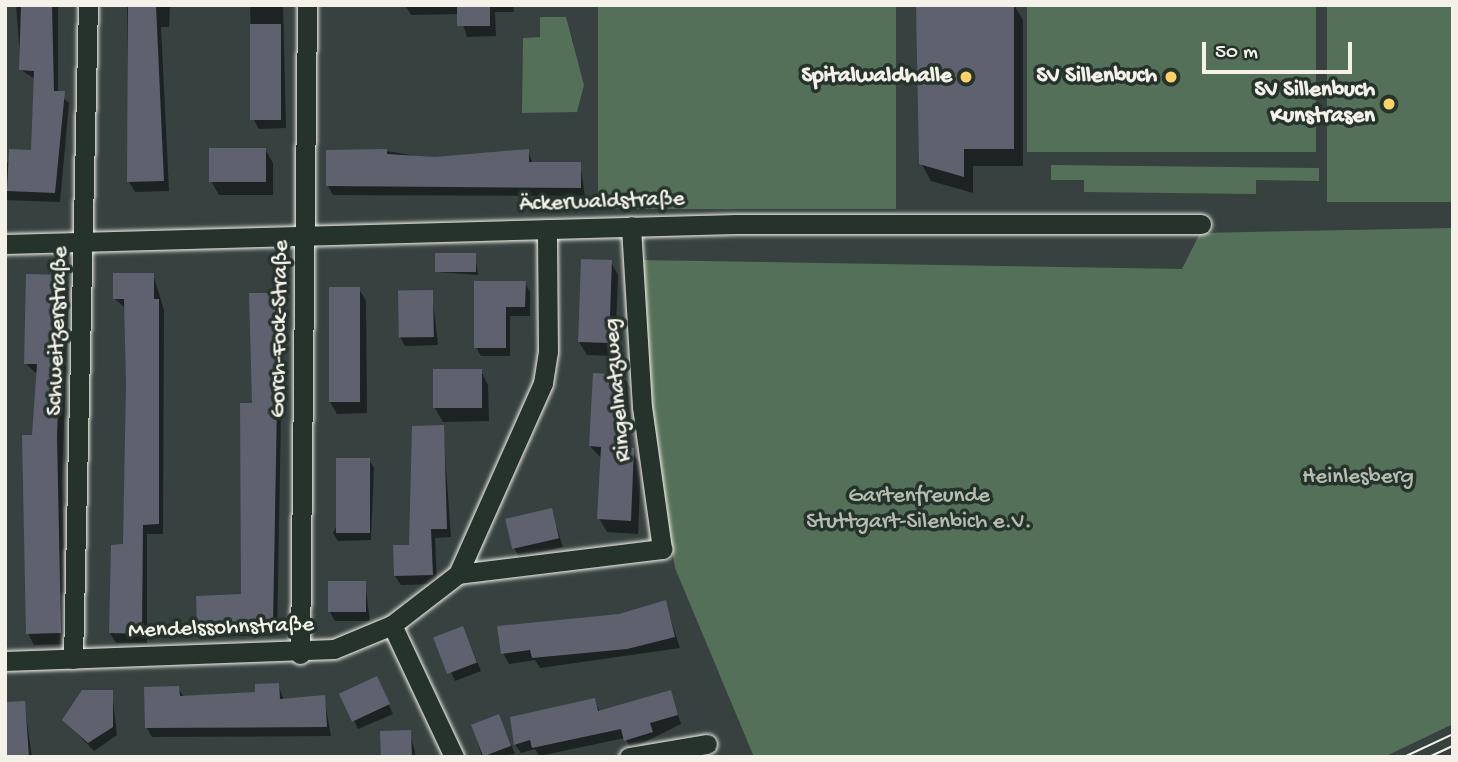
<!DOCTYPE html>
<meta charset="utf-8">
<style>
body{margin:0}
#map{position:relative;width:1458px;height:762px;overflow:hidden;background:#374140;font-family:"Gochi Hand",sans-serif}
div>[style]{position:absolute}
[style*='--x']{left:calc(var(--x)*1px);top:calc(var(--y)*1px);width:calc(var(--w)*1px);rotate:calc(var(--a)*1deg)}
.green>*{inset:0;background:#547058;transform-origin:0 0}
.shadow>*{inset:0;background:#0007}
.building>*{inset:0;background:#5f616e;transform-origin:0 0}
.roads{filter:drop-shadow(0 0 2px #f4f1e8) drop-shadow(0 0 2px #f4f1e8)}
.minor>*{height:19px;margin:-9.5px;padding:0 9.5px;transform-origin:9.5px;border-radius:9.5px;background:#26332d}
.tram>*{height:2px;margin:-1px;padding:0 1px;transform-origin:1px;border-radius:1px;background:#f4f1e8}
.dots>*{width:19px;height:19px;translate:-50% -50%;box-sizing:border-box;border:4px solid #26332d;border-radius:50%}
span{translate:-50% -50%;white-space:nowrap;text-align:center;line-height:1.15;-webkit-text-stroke:7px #26332d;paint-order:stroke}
.poi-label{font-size:23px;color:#f4f1e8;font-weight:700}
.right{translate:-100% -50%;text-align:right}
.street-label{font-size:23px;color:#f4f1e8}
.park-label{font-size:23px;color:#b4bdae}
.frame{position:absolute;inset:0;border:7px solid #f4f1e8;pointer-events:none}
.scale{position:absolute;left:1202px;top:42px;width:150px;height:32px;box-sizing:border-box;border:4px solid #f4f1e8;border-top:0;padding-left:9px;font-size:21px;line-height:24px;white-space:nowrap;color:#f4f1e8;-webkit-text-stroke:5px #26332d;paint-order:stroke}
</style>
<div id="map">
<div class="green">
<i style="left:598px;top:5px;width:298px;height:204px"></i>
<i style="left:1027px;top:5px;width:289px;height:147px"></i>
<i style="left:1327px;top:5px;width:126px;height:197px"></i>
<i style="clip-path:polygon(540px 17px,566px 17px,584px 85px,577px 112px,522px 113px,523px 38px,540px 37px)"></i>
<i style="clip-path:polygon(1051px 165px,1319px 168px,1319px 181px,1256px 180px,1256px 194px,1084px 192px,1084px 180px,1051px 180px)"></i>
<i style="clip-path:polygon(1453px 228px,1453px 724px,1384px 757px,754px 757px,675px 568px,649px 408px,640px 260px,1182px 269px,1200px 233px)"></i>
</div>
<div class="shadow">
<i style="clip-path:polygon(16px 5px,58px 5px,58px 93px,69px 103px,60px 202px,5px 200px,5px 163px,32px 152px,35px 79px,21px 70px)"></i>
<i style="clip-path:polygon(127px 5px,170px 5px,169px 27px,161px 27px,169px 191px,135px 192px,129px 182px)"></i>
<i style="clip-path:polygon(250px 5px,283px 5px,286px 128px,259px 129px,254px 120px)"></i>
<i style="clip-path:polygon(405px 5px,513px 5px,514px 12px,495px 12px,496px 36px,467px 37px,460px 14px,411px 15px)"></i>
<i style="clip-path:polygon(1014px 5px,1023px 20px,1023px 166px,973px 166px,973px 193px,931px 181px,921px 163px)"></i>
<i style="clip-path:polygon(265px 149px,273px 163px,273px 195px,219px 195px,211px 181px)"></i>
<i style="clip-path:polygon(386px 151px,435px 159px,528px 151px,533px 164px,580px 163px,585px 196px,333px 195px,328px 186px)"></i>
<i style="clip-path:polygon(475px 255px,478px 275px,437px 272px)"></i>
<i style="clip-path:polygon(611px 262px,618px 275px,615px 356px,587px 355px,579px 342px)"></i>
<i style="clip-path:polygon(153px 274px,164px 310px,163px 534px,147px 534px,147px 643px,116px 643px,110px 633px,125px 546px,127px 384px,126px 309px,115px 299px)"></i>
<i style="clip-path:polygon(63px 276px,69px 288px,62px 482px,66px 644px,34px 645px,28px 633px,38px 375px,26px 364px)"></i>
<i style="clip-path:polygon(476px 283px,525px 283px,530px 292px,530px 316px,510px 316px,510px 356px,481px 356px,476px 347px)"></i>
<i style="clip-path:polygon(359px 289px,366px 301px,367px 413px,337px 414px,330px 402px)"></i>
<i style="clip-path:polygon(432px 292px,438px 345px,405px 346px,400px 337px)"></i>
<i style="clip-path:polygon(278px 295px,283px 303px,277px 635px,204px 637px,199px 628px,243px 596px,254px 405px)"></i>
<i style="clip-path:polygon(481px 371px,488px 385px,489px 421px,443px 422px,435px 408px)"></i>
<i style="clip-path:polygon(624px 377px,632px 390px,629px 450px,641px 464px,638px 534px,607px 532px,599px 518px,602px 459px,590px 446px)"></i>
<i style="clip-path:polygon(443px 427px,451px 537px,435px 538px,437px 584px,401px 585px,395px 576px,411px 546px)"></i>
<i style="clip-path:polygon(369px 460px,374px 468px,371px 540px,338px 541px,333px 533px)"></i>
<i style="clip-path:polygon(551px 510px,563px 547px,519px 557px,514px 548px)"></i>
<i style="clip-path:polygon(365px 582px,370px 621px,335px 621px,330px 612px)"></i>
<i style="clip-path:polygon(665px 602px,680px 648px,540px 668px,535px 660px,509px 664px,503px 653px)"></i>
<i style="clip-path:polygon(467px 637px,481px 671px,455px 681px,436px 639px)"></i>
<i style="clip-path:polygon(278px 685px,284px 700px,324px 697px,331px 736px,152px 737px,147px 728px,178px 688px,184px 697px,257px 694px)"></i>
<i style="clip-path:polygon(381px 687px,393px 714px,358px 729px,342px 694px)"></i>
<i style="clip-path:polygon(112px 692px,117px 735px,94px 751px,64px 720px)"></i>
<i style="clip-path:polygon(670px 692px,681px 724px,631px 749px,625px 738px,539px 756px,535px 749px,521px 753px,515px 744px,594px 700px,600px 712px)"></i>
<i style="clip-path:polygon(24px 703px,32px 757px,5px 757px)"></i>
<i style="clip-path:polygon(472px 724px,503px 725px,515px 754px,482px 757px)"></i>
<i style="clip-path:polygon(410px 732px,416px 757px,381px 757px)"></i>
</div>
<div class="building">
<i style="clip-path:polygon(21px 5px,52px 5px,54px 91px,65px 91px,55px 193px,7px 191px,9px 149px,31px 150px,34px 71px,19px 70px)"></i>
<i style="clip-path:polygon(128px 5px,156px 5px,164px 181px,127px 182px)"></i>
<i style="left:457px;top:5px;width:33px;height:21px"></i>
<i style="clip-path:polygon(916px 5px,1014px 5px,1014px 149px,964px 149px,964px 177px,919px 164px)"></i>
<i style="left:250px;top:24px;width:31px;height:96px"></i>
<i style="left:209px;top:148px;width:57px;height:34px"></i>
<i style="clip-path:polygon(387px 149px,387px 154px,435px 157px,529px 149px,529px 162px,581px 162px,581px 188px,326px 186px,326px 150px)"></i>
<i style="left:435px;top:253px;width:41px;height:19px"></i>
<i style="left:581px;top:259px;width:31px;height:83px;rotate:2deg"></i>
<i style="clip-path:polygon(113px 273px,154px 273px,154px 299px,159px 299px,159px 524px,143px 525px,142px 634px,109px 633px,111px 545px,123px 544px,126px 384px,124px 299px,113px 299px)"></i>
<i style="clip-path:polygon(26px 274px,64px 275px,57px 435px,61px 633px,26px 634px,22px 435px,32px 435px,37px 364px,24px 364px)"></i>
<i style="clip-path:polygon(474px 281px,526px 281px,525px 307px,506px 307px,506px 348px,474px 348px)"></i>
<i style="left:360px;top:287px;width:115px;height:31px;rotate:90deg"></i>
<i style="left:433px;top:290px;width:47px;height:35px;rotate:89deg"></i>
<i style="clip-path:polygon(249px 293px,279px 293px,273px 627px,197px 629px,196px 596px,241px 594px,240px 403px,252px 403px)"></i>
<i style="left:482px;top:369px;width:39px;height:49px;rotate:90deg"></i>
<i style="clip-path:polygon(593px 373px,625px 375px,622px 448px,634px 448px,631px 521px,597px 519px,601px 447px,589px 446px)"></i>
<i style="clip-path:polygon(444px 425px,447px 529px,431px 529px,433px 575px,394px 576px,393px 545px,409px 545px,412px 426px)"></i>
<i style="left:336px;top:458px;width:34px;height:75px"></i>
<i style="left:552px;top:508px;width:31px;height:48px;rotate:77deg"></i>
<i style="left:328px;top:581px;width:38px;height:31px"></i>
<i style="clip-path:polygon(666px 600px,675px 637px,627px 649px,532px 658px,530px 650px,501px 654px,497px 626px,619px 614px)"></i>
<i style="left:463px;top:626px;width:39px;height:32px;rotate:69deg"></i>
<i style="left:377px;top:676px;width:31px;height:42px;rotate:65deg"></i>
<i style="clip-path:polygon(279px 683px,280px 699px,325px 695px,327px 727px,145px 728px,144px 687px,179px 686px,180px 696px,255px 692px,255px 684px)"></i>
<i style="clip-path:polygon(82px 690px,113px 690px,113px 727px,88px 743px,62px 720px)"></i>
<i style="clip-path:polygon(671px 690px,678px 715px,650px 723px,653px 732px,624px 741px,621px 729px,532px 748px,530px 740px,514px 745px,510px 717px,595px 698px,598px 711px)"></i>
<i style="clip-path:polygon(25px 701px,29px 757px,5px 757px,5px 702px)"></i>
<i style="left:499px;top:714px;width:34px;height:30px;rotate:69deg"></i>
<i style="left:411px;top:730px;width:27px;height:31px;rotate:88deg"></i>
</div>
<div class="roads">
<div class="minor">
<i style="--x:5;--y:244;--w:731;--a:-1.57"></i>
<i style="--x:736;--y:224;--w:465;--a:0"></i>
<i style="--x:458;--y:574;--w:209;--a:-66"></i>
<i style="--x:543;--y:383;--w:31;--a:-81"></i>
<i style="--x:548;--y:352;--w:123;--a:-90.5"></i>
<i style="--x:392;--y:625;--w:146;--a:64.8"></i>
<i style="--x:300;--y:654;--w:649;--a:-89.38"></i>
<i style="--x:73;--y:659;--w:654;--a:-88.69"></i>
<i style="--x:5;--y:661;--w:329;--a:-2.1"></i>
<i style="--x:334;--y:649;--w:63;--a:-22.5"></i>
<i style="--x:392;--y:625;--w:83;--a:-37.7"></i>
<i style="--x:458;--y:574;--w:206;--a:-7"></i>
<i style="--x:662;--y:549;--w:143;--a:-98"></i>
<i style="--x:642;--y:407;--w:181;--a:-93.5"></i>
<i style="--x:629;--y:757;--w:79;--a:-9.5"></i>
</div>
</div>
<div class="tram">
<i style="--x:1404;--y:757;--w:54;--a:-25.1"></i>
<i style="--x:1429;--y:757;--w:26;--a:-25"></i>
</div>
<div class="dots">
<i style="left:966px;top:77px;background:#ffd166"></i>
<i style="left:1171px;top:77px;background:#ffd166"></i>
<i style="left:1389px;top:104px;background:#ffd166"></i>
</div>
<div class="poi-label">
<span class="right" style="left:952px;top:77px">Spitalwaldhalle</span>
<span class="right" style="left:1157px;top:77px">SV Sillenbuch</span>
<span class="right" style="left:1375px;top:104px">SV Sillenbuch<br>Kunstrasen</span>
</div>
<div class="street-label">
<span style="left:602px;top:203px;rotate:-2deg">Äckerwaldstraße</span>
<span style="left:281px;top:329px;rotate:-89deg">Gorch-Fock-Straße</span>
<span style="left:59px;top:331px;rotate:-88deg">Schweitzerstraße</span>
<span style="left:619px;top:390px;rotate:-95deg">Ringelnatzweg</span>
<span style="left:221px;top:629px;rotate:-2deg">Mendelssohnstraße</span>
</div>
<div class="park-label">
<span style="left:1358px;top:478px">Heinlesberg</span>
<span style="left:919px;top:510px">Gartenfreunde<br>Stuttgart-Silenbich e.V.</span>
</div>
<div class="frame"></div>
<div class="scale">50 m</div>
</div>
